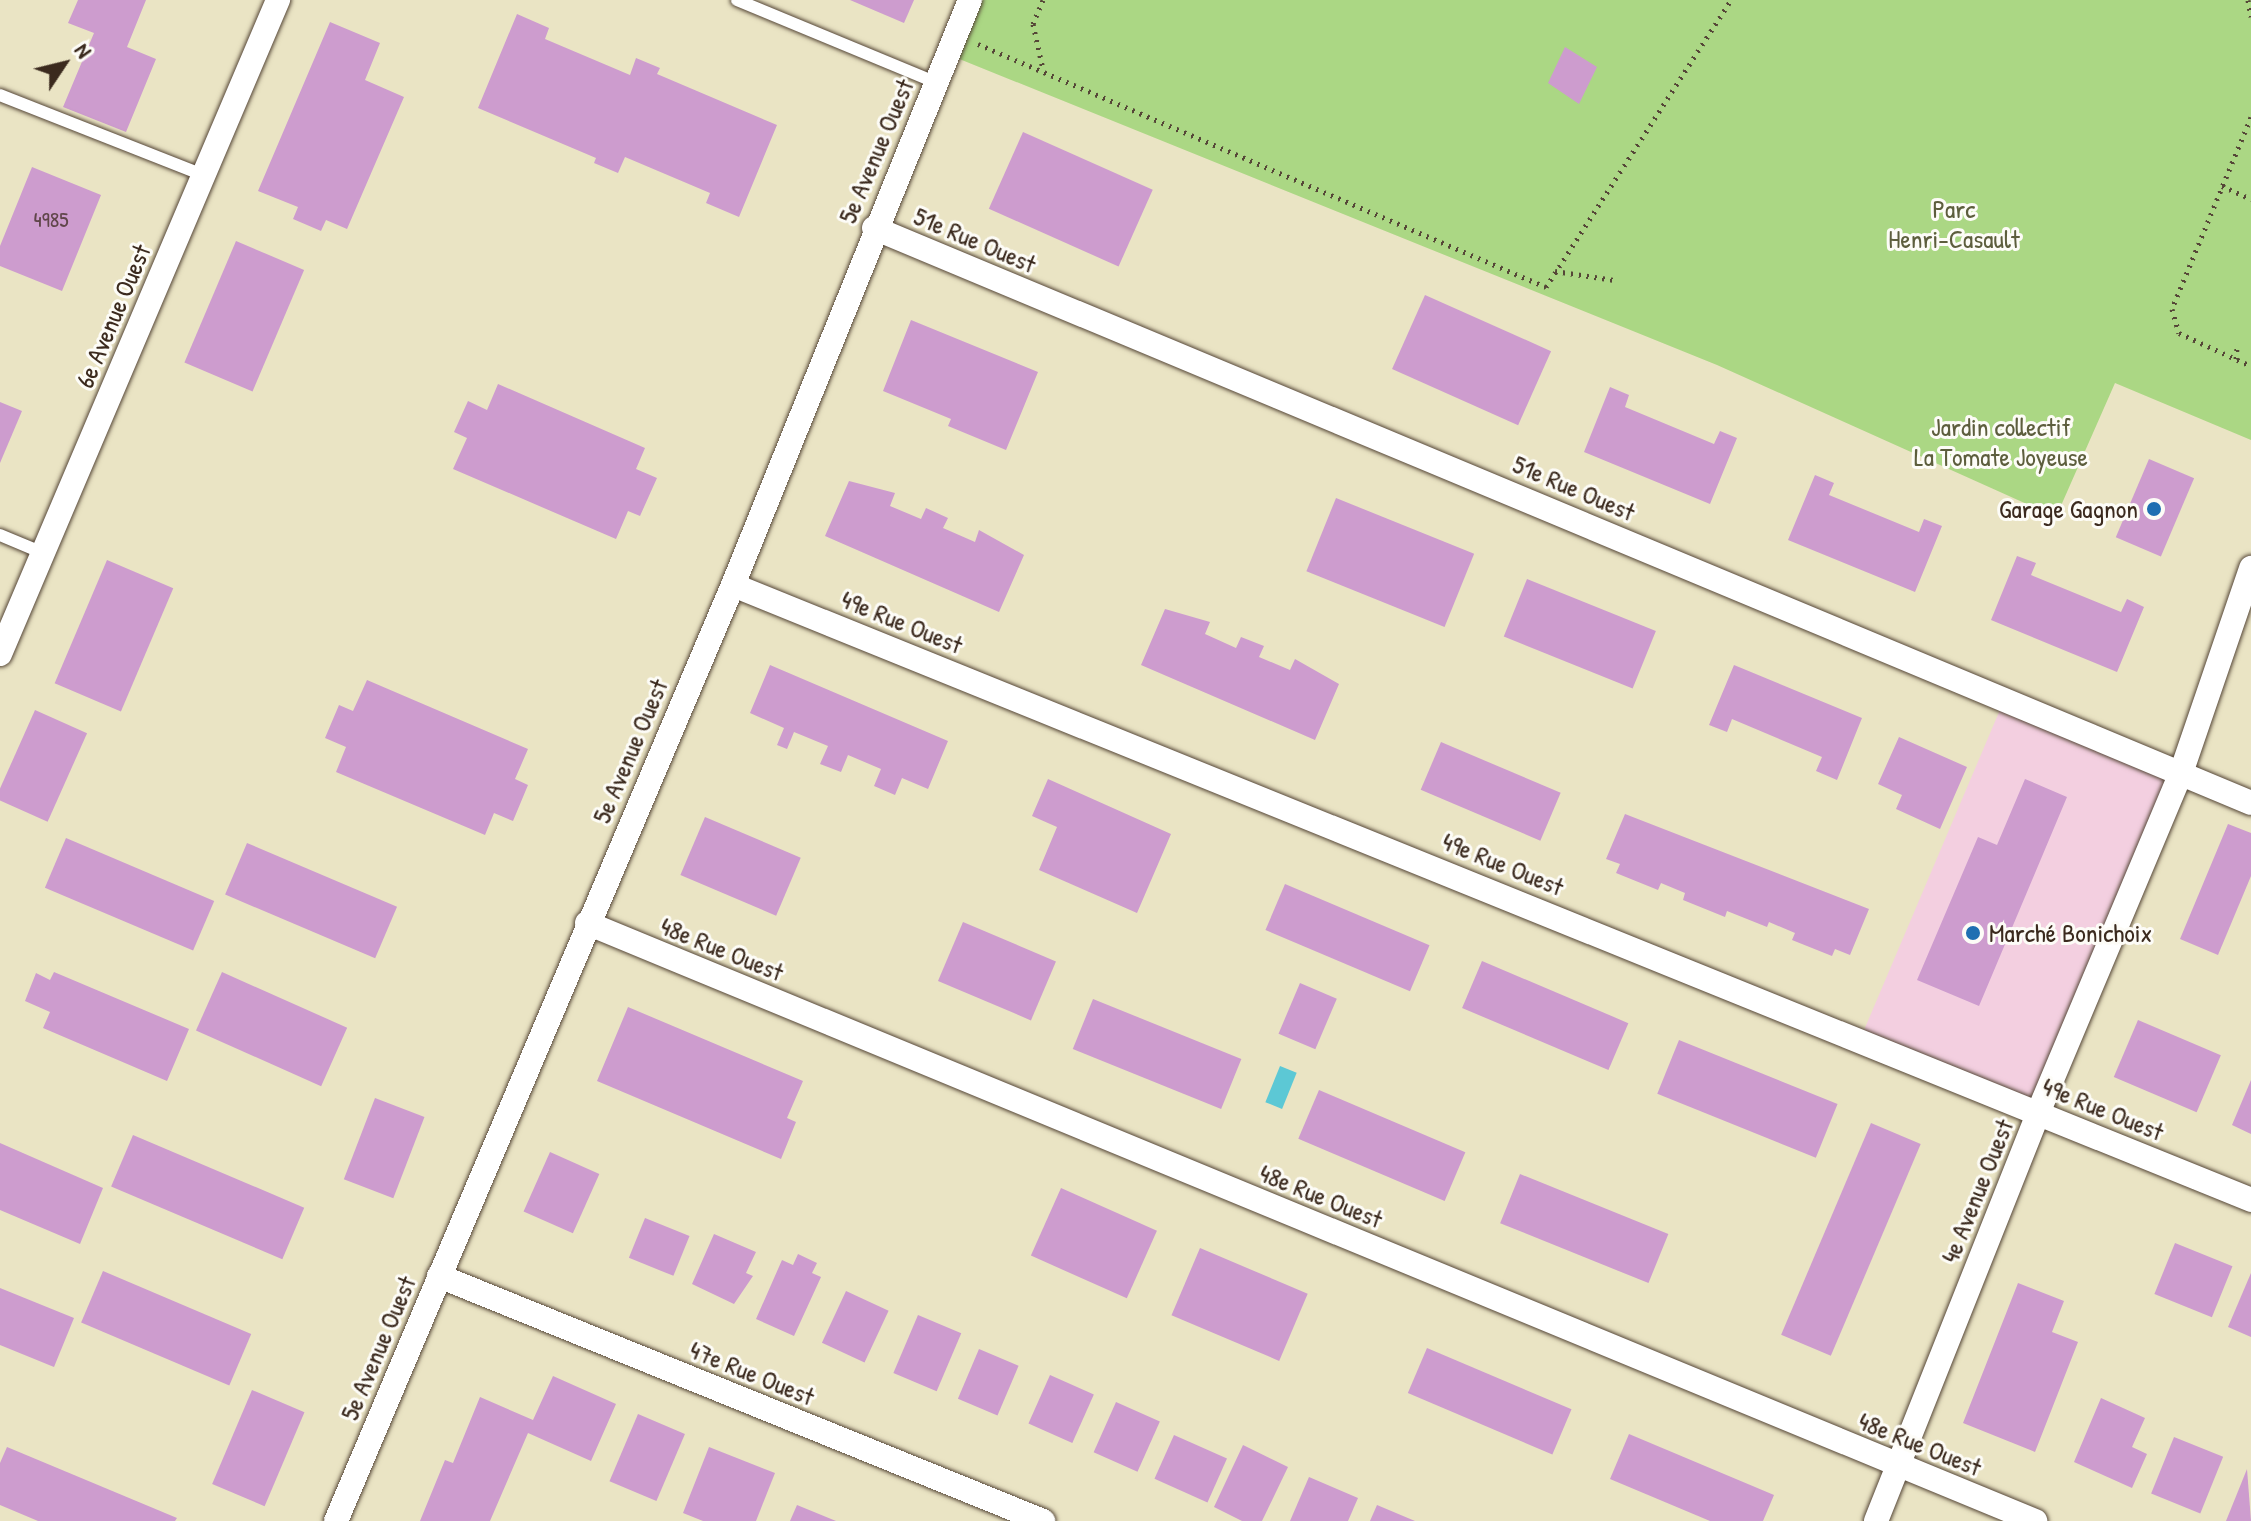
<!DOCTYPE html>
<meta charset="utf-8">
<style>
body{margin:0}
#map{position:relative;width:2251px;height:1521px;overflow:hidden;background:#eae4c4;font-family:"Patrick Hand",sans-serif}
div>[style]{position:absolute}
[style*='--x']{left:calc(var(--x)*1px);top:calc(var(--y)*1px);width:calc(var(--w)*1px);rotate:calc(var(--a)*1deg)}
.built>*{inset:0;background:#f3cfe0;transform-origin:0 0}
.green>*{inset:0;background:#abd784}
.water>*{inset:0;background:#5cc8d5;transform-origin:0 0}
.building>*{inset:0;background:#cd9cce;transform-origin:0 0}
.path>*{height:5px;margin-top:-2.5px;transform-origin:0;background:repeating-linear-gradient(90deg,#554637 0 2px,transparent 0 8px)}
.roads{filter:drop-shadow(0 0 2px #554637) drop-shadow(0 0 2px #554637)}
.service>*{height:12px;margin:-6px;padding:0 6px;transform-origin:6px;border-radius:6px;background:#fff}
.minor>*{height:24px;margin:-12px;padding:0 12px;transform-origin:12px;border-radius:12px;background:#fff}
.dots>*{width:22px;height:22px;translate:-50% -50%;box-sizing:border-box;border:4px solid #fdfcf7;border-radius:50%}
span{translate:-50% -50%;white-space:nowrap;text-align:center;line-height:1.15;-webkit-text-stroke:6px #fdfcf7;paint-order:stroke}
.number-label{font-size:22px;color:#60464a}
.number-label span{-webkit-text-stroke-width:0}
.street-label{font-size:26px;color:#3b2a1e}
.park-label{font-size:26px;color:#5d5e3d}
.poi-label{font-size:26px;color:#3b2a1e}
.right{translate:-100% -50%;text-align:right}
.left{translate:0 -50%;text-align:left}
.north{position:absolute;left:24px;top:24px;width:80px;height:80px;-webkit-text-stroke:6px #fdfcf7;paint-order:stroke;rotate:55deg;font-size:22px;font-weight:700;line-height:32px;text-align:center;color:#3b2a1e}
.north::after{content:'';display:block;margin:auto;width:28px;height:36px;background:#3b2a1e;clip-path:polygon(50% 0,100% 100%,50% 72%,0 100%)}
</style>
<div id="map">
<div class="built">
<i style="left:2005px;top:698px;width:191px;height:370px;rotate:23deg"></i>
</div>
<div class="green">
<i style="clip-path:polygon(970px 0,2251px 0,2251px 440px,2115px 383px,2056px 517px,1717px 365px,947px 54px)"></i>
</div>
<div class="water">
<i style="left:1280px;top:1066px;width:18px;height:39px;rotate:22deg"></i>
</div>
<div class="building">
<i style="clip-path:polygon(78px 0,146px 0,127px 47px,156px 59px,126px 132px,63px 107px,94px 33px,68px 23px)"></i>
<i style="clip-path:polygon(850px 0,914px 0,904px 23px)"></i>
<i style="clip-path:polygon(517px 14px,549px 28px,545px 39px,630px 75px,636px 58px,660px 68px,657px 74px,777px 125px,739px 217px,706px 203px,710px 193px,625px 157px,618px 173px,594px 163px,596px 158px,478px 108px)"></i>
<i style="clip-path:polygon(330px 22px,380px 43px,365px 80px,404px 97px,347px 229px,326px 220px,321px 231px,293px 219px,298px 207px,258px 191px)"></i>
<i style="clip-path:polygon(1565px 47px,1597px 67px,1579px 104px,1548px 83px)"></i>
<i style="left:1023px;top:132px;width:142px;height:84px;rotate:24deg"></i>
<i style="clip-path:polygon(32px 167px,101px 195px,62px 291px,0 266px,0 246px)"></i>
<i style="left:236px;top:241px;width:74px;height:132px;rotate:23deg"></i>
<i style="left:1425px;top:295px;width:138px;height:81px;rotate:24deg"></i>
<i style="clip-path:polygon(911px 320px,1038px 372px,1006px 450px,948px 426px,951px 419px,883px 391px)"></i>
<i style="clip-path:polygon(498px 384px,645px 448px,636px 469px,657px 478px,640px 516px,628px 511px,616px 539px,453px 469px,467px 438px,454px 432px,468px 401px,487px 410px)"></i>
<i style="clip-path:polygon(1610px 387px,1629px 395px,1625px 407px,1714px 444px,1720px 431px,1737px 438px,1710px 504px,1584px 452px)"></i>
<i style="clip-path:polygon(0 402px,22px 411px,0 463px)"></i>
<i style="left:2149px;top:459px;width:49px;height:85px;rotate:23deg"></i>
<i style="clip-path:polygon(1815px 475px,1834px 483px,1829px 495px,1919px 532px,1924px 519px,1942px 526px,1915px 592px,1788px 540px)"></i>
<i style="clip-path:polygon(849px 481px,895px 493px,890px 506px,921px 519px,926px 508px,948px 518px,943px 528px,975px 542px,979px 530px,1024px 555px,999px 612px,825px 536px)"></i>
<i style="left:1336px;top:498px;width:149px;height:79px;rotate:22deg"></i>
<i style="clip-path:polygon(2017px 556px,2036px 563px,2031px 575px,2121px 612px,2127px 599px,2144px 607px,2117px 672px,1991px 620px)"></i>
<i style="left:107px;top:560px;width:72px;height:134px;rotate:23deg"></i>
<i style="left:1527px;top:579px;width:139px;height:62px;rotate:22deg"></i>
<i style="clip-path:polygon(1165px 609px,1210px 622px,1205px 634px,1236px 648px,1241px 637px,1264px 646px,1259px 657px,1290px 670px,1295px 659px,1339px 684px,1315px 740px,1141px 665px)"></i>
<i style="clip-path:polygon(770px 665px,948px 741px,928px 789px,902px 778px,895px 795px,874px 786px,881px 769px,848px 755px,841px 772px,820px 764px,828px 746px,794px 732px,787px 749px,777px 745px,784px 728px,750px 713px)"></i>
<i style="clip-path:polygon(1734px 665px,1862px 718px,1837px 780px,1816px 771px,1822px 757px,1732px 719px,1727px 732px,1709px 725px)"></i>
<i style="clip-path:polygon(367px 680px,528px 749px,515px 779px,528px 785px,513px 821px,494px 813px,485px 835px,336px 772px,346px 747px,325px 738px,339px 705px,353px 711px)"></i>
<i style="left:35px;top:710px;width:57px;height:97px;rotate:24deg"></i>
<i style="clip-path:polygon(1899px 737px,1967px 767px,1940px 829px,1896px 809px,1902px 795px,1878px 784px)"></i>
<i style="left:1441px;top:742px;width:130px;height:52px;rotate:23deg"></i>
<i style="clip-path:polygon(1048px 779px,1171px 834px,1137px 913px,1039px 870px,1057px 827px,1032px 816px)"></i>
<i style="clip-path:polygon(2025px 779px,2067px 797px,1979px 1006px,1917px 980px,1978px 837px,1997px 845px)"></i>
<i style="clip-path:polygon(1625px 814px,1869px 909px,1850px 955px,1835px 949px,1832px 956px,1792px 940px,1795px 933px,1769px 922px,1767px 927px,1727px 911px,1725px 917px,1683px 900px,1685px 893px,1661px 883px,1658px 890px,1616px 873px,1620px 864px,1606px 859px)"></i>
<i style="left:705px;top:817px;width:104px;height:63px;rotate:23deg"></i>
<i style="clip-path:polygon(2228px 824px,2251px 833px,2251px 876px,2218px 955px,2180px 939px)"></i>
<i style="left:66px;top:838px;width:161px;height:54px;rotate:23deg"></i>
<i style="left:247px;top:843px;width:163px;height:56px;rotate:23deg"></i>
<i style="left:1285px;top:884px;width:157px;height:50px;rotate:23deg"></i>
<i style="left:963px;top:922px;width:101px;height:64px;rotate:23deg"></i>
<i style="left:1482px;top:961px;width:159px;height:51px;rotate:23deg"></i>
<i style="clip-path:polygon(54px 972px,189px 1029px,167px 1081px,43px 1028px,50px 1012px,25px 1001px,36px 973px,50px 980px)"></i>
<i style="left:222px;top:972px;width:137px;height:64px;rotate:24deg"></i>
<i style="left:1300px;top:983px;width:40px;height:55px;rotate:23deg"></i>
<i style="left:1093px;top:999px;width:160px;height:54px;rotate:22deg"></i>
<i style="clip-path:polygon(628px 1007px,803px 1081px,787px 1118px,796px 1122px,781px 1159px,597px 1081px)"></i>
<i style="left:2138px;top:1020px;width:90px;height:62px;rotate:23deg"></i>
<i style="left:1679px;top:1040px;width:171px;height:58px;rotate:22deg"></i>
<i style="clip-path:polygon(2251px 1080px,2251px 1134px,2232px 1125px)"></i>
<i style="left:1319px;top:1090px;width:159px;height:53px;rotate:23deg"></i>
<i style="left:375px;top:1098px;width:53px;height:87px;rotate:21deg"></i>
<i style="left:1871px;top:1123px;width:54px;height:230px;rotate:23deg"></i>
<i style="left:133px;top:1135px;width:186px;height:56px;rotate:23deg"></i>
<i style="clip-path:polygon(0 1143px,103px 1188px,80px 1244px,0 1210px)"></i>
<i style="left:550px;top:1152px;width:54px;height:65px;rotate:24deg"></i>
<i style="left:1520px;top:1174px;width:160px;height:53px;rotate:22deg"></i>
<i style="left:1061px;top:1188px;width:105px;height:74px;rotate:24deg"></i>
<i style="left:645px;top:1218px;width:48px;height:43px;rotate:22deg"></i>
<i style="clip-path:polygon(714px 1234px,756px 1252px,746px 1273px,753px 1276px,734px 1304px,692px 1284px)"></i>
<i style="left:2175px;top:1243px;width:62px;height:55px;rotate:22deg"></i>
<i style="left:1200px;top:1248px;width:117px;height:73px;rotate:23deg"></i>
<i style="clip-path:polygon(798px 1254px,817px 1263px,812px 1273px,821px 1277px,794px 1336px,756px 1319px,782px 1260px,793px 1265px)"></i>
<i style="left:103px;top:1271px;width:161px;height:56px;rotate:23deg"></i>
<i style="clip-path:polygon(2251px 1273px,2251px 1337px,2228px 1327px)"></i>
<i style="clip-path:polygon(2018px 1283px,2064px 1301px,2052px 1332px,2078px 1342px,2035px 1452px,1963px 1423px)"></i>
<i style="clip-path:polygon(0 1288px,74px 1318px,54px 1367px,0 1345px)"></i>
<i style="left:846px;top:1291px;width:47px;height:57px;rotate:25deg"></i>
<i style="left:918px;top:1315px;width:47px;height:63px;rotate:23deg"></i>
<i style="left:1427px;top:1348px;width:157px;height:49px;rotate:23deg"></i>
<i style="left:979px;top:1349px;width:43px;height:54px;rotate:23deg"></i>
<i style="left:1050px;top:1375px;width:48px;height:53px;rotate:24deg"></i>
<i style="clip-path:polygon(553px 1376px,616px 1404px,591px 1461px,528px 1433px,490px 1521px,420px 1521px,445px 1460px,453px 1463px,480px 1397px,533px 1420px)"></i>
<i style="left:252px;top:1390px;width:57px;height:102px;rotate:23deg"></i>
<i style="clip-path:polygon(2101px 1398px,2145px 1418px,2132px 1447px,2147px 1454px,2132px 1488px,2074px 1462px)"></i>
<i style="left:1116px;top:1402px;width:48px;height:55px;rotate:24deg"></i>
<i style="left:638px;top:1414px;width:51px;height:73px;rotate:23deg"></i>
<i style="clip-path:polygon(1629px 1434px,1774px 1495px,1763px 1521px,1710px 1521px,1610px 1479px)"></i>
<i style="left:1174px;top:1435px;width:58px;height:48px;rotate:24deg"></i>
<i style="left:2174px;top:1437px;width:53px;height:61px;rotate:22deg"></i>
<i style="clip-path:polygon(1243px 1445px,1288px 1467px,1262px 1521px,1242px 1521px,1214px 1507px)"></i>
<i style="clip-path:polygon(7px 1447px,177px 1518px,175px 1521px,38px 1521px,0 1505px,0 1463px)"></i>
<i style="clip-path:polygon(709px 1447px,775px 1473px,756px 1521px,703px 1521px,683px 1513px)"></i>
<i style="clip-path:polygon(2247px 1469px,2251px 1521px,2226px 1521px)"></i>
<i style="clip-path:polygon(1309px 1477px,1358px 1498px,1348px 1521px,1290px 1521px)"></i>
<i style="clip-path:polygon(797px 1505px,836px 1521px,790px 1521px)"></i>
<i style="clip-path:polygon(1377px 1505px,1415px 1521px,1370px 1521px)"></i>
</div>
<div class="path">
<i style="--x:1043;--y:0;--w:26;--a:113"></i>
<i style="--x:1033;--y:24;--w:46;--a:77.5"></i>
<i style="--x:2248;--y:0;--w:17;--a:80"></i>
<i style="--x:978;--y:44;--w:618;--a:23.16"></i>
<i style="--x:1546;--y:287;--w:341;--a:-57.2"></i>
<i style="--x:2251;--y:117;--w:208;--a:112.4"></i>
<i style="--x:2172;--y:309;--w:25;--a:74"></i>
<i style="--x:2179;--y:333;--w:79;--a:24.6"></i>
<i style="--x:2222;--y:186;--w:32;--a:24"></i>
<i style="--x:1555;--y:271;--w:60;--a:8.7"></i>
<i style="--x:2236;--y:359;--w:12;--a:-85"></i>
</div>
<div class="roads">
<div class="service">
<i style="--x:737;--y:0;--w:214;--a:22.5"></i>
<i style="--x:0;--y:95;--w:218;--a:21.5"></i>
<i style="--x:0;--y:535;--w:47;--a:22.7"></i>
</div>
<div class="minor">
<i style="--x:874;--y:228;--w:1492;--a:22.66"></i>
<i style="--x:733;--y:585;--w:1638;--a:22.05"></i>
<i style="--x:0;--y:654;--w:711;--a:-66.97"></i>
<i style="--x:587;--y:923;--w:1567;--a:22.44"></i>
<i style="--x:439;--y:1276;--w:652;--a:22.08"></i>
<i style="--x:336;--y:1521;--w:1017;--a:-67.02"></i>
<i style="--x:733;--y:585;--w:631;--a:-67.95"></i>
<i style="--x:1876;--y:1521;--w:439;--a:-68.3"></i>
<i style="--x:2038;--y:1113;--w:369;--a:-67.2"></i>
<i style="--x:2181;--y:773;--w:217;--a:-71.1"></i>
</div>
</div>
<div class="dots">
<i style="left:2154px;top:509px;background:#1f6fb2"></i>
<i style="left:1973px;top:933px;background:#1f6fb2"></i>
</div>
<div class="number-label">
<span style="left:51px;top:220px">4985</span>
</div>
<div class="street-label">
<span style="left:876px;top:151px;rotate:-67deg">5e Avenue Ouest</span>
<span style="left:975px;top:240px;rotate:23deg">51e Rue Ouest</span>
<span style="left:113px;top:316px;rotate:-67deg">6e Avenue Ouest</span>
<span style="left:1574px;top:488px;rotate:23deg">51e Rue Ouest</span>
<span style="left:902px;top:622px;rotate:22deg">49e Rue Ouest</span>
<span style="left:630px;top:751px;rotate:-67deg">5e Avenue Ouest</span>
<span style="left:1503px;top:864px;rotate:22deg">49e Rue Ouest</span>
<span style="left:722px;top:949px;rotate:22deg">48e Rue Ouest</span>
<span style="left:2103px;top:1109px;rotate:22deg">49e Rue Ouest</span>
<span style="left:1977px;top:1191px;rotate:-68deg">4e Avenue Ouest</span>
<span style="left:1321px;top:1196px;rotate:22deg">48e Rue Ouest</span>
<span style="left:378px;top:1348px;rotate:-67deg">5e Avenue Ouest</span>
<span style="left:752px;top:1373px;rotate:22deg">47e Rue Ouest</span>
<span style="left:1920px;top:1444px;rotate:22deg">48e Rue Ouest</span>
</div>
<div class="park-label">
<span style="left:1954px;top:224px">Parc<br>Henri-Casault</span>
<span style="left:2001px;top:442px">Jardin collectif<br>La Tomate Joyeuse</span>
</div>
<div class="poi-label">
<span class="right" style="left:2138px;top:509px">Garage Gagnon</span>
<span class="left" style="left:1989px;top:933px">Marché Bonichoix</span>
</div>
<div class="north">N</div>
</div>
